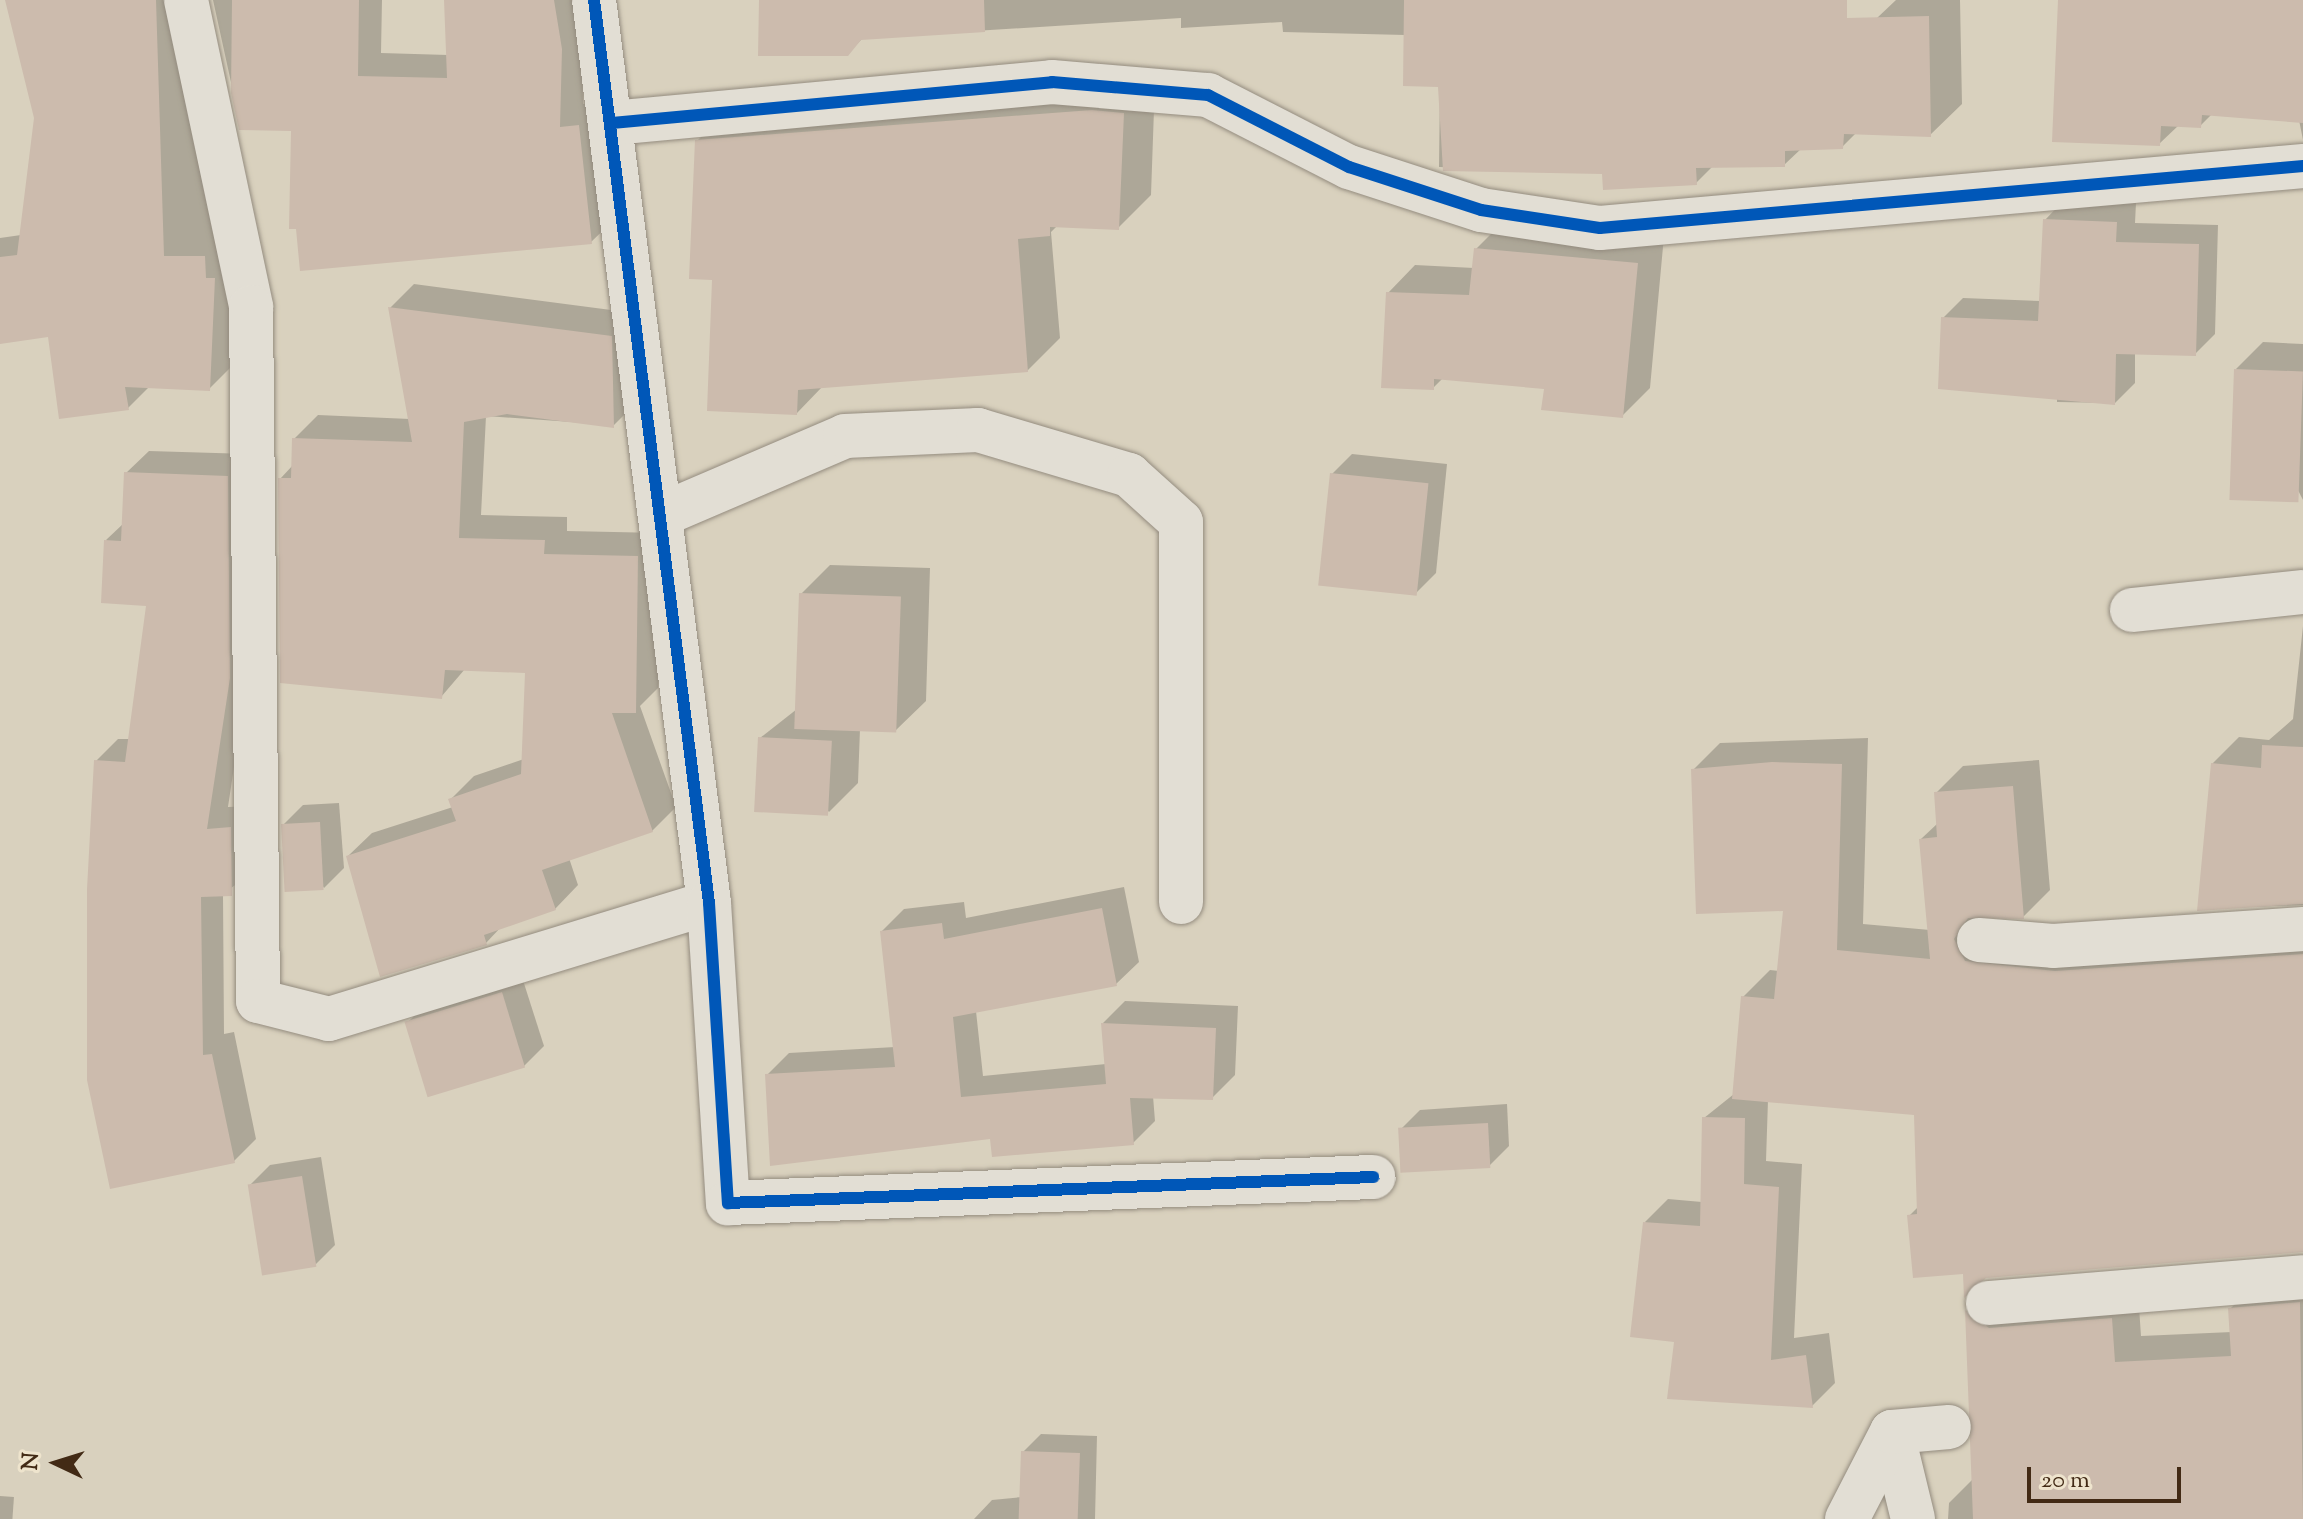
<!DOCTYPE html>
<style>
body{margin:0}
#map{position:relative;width:2303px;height:1519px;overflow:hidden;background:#d9d1be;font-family:"Sorts Mill Goudy",serif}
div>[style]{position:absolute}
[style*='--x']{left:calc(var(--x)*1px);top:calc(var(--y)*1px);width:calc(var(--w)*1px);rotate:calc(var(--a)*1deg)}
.shadow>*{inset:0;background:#0003;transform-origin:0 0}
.building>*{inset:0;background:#ccbbad;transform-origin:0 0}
.roads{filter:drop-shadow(0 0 2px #948c7f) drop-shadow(0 0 2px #948c7f)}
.street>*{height:44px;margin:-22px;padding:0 22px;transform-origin:22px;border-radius:22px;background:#e2ded4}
.cycleway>*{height:12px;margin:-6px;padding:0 6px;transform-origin:6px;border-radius:6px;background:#0057b8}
span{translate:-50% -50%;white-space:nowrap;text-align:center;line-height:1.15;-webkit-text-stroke:6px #eee4cd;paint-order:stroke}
.north{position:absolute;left:16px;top:1423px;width:80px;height:80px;-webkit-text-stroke:6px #eee4cd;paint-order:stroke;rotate:274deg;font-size:22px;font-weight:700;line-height:32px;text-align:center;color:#422a15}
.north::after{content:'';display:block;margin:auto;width:28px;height:36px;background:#422a15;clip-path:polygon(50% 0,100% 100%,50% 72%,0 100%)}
.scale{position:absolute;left:2027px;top:1467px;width:154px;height:36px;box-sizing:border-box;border:4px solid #422a15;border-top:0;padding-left:10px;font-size:24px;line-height:28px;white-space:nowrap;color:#422a15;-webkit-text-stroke:6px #eee4cd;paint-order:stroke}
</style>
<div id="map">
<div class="shadow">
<i style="clip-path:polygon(7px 0,188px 0,225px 174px,233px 365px,209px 389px,150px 386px,128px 408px,50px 335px,0 341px,0 238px,21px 235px,36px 118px)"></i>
<i style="clip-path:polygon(213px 0,382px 0,381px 53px,448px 55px,446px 0,581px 0,583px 104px,602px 102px,615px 219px,591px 242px,293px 129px,241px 128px)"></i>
<i style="clip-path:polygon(761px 0,1818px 0,1817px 44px,1877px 18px,1896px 0,1960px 0,1962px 104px,1930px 135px,1857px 132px,1842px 147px,1802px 148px,1784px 165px,1713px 166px,1696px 183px,1604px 172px,1439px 167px,1440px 85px,1405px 35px,1283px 32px,1282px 22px,1181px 28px,1181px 18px,863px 38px,847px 54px)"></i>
<i style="clip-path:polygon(2060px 0,2303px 0,2303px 140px,2299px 120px,2212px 114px,2200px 126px,2179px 125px,2159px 144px)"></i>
<i style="clip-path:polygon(1155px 81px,1151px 195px,1119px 227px,1058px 225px,1051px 232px,1060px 338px,1027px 371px,823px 386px,797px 413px,714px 278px,697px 141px,729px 109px)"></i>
<i style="clip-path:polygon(2065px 199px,2136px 203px,2135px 223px,2218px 225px,2215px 334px,2195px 354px,2135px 352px,2135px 383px,2115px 403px,2057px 402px,2057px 392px,1943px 318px,1963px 298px,2041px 301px,2045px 220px)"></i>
<i style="clip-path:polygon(1503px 222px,1664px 236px,1650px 388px,1622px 416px,1546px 387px,1443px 378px,1433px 388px,1388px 293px,1415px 265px,1474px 268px,1476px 249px)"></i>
<i style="clip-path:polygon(414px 284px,634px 313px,637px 402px,614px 425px,486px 416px,481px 515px,567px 517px,567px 531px,661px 533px,658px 688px,640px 706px,676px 807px,652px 831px,569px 858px,578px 885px,555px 909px,502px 926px,486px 943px,348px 856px,372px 833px,453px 807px,451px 799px,474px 776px,524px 759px,527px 671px,465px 669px,441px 697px,280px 479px,293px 465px,294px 439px,318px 415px,410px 419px,390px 308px)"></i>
<i style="clip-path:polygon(2263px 342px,2303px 344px,2303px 500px,2236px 369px)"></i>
<i style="clip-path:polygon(149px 451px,249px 454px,251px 654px,228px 807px,253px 806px,254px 871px,223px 894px,224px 1034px,234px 1032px,256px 1139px,234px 1161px,96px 761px,118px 739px,130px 739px,148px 604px,106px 540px,124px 523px,126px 473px)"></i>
<i style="clip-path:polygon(1352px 454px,1447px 464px,1436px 573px,1416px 593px,1332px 474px)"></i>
<i style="clip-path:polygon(830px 565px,930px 568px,926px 701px,896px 730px,860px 729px,858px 783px,829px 812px,760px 738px,797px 709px,801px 594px)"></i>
<i style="clip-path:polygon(2303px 626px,2303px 905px,2199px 909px,2212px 764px,2239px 737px,2269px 740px,2293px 719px)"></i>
<i style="clip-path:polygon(1868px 738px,1863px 924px,1930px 930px,1921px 839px,1938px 823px,1936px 793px,1963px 766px,2039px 760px,2050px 890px,2023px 917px,1983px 916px,1992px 935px,2303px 930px,2303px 1251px,1965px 1272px,1909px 1216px,1919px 1206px,1916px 1113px,1768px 1100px,1766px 1161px,1802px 1164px,1794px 1338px,1829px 1333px,1835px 1383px,1812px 1406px,1645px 1222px,1668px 1199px,1702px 1202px,1704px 1118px,1734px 1094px,1743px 997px,1770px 970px,1779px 971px,1785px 909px,1693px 770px,1720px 743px)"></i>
<i style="clip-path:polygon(339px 803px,344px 868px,324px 888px,283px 825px,303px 805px)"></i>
<i style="clip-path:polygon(1124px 887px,1139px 962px,1116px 984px,976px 1011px,983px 1076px,1106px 1064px,1103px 1023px,1125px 1001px,1238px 1006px,1235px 1075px,1212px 1098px,1153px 1096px,1155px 1121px,1133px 1143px,992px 1137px,767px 1075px,789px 1053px,895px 1047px,882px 931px,904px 909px,964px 902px,966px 918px)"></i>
<i style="clip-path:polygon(521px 974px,544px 1046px,524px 1066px,408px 1022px,428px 1002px)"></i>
<i style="clip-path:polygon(1507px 1104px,1509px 1146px,1489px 1166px,1400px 1130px,1420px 1110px)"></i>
<i style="clip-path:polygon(321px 1157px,335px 1245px,315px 1265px,250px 1185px,270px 1165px)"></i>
<i style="clip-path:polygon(2303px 1277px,2303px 1519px,1948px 1519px,1949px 1503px,1974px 1478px,1967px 1310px,1993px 1284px,2138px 1292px,2141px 1336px,2232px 1332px,2230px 1309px,2257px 1282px)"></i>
<i style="clip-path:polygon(1041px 1434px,1097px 1436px,1095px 1519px,974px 1519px,992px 1500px,1022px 1497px,1023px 1452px)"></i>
<i style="left:0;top:1496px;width:14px;height:23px;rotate:4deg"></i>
</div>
<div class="building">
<i style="clip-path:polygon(5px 0,156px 0,164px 256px,205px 256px,206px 278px,215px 278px,210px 391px,125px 387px,129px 410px,59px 419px,48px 337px,0 344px,0 257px,17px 255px,34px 118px)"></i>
<i style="clip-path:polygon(232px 0,359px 0,358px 76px,447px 78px,444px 0,554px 0,562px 49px,560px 127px,579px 125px,592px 244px,300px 271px,296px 229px,289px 229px,291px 131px,239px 130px,231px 93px)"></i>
<i style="clip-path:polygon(759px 0,984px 0,985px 32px,861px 40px,848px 56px,758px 56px)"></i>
<i style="clip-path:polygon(1404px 0,1847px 0,1847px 18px,1929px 16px,1931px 137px,1844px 134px,1843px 149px,1785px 151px,1785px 167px,1696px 168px,1697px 185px,1603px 190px,1602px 174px,1443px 171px,1438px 87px,1403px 86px)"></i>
<i style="clip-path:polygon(2058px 0,2303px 0,2303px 123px,2202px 115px,2201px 128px,2161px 126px,2160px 146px,2052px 142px)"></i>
<i style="clip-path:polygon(1092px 110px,1124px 113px,1119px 230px,1050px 227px,1050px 236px,1018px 239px,1028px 372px,798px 390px,797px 415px,707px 411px,712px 280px,689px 279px,695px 140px)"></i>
<i style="clip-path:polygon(2043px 219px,2117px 222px,2116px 242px,2199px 244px,2196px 356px,2116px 354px,2115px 405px,1938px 389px,1941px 317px,2038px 321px)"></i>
<i style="clip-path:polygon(1474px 248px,1638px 263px,1623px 418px,1541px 410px,1544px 389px,1434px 379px,1434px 390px,1381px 388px,1386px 292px,1469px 295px)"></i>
<i style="clip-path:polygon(388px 307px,612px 336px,614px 428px,507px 414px,464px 422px,459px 538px,545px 540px,544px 554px,638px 556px,636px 713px,612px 713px,653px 832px,542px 870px,556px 910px,484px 935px,487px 945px,380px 977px,346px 856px,456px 821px,448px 799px,521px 774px,525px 673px,445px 670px,442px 699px,280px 683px,278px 478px,291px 478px,292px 438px,412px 442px)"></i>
<i style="left:2234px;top:369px;width:69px;height:131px;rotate:2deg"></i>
<i style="clip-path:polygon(124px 472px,228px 476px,230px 678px,207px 829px,231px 827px,232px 896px,201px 897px,203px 1055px,212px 1054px,235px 1163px,110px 1189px,87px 1080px,87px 889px,94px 760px,125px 762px,146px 606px,101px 603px,104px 540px,121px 541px)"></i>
<i style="left:1330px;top:473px;width:99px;height:113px;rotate:6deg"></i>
<i style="left:799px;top:593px;width:102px;height:136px;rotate:2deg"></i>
<i style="left:758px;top:737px;width:74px;height:75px;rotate:3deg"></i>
<i style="clip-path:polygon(2262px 745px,2303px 747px,2303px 904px,2197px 911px,2211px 763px,2261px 768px)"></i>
<i style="clip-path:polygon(1772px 762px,1842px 764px,1837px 950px,1930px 959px,1919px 839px,1937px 837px,1934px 792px,2013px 786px,2024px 919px,1968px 918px,1954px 939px,1965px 961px,2055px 971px,2303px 954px,2303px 1252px,1986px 1278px,1964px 1298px,1963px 1274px,1913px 1278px,1907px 1215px,1917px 1214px,1914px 1115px,1732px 1099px,1741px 996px,1774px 999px,1783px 911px,1696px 914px,1691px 769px)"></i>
<i style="left:320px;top:822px;width:68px;height:39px;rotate:87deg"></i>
<i style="clip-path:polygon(1102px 908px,1117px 986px,953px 1017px,961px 1097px,1106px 1084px,1101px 1023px,1216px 1028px,1213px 1100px,1130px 1098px,1134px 1145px,992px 1157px,990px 1139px,770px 1166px,765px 1074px,895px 1067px,880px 931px,942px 923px,944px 939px)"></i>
<i style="left:502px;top:992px;width:79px;height:102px;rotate:73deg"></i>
<i style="clip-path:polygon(1702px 1117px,1745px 1118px,1744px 1184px,1779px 1187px,1771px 1360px,1806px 1355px,1813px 1408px,1667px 1399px,1674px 1342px,1630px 1337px,1643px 1222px,1700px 1226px)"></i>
<i style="left:1488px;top:1123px;width:45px;height:90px;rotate:87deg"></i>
<i style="left:302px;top:1176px;width:92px;height:55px;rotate:81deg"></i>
<i style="clip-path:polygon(2300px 1302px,2303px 1519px,1973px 1519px,1965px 1310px,1989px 1328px,2112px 1318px,2115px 1362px,2231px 1356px,2228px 1308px)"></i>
<i style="left:1021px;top:1451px;width:59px;height:68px;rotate:2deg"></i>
</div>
<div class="roads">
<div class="street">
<i style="--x:186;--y:0;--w:314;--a:78"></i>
<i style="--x:251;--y:307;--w:694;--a:89.42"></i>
<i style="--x:258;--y:1001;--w:73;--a:14.2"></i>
<i style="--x:329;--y:1019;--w:397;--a:-17"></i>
<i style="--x:594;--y:0;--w:910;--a:82.74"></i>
<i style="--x:709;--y:903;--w:301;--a:86.4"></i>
<i style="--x:728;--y:1203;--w:646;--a:-2.31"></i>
<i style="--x:612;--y:123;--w:442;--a:-5.3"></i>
<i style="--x:1052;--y:82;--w:157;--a:4.8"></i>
<i style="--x:1208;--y:95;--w:158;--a:27.1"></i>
<i style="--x:1349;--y:167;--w:139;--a:18"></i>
<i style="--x:1481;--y:210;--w:120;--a:8.6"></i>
<i style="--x:1600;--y:228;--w:706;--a:-5.04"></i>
<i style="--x:661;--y:515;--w:200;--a:-23.2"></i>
<i style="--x:845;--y:436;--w:133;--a:-2.6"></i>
<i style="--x:978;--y:430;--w:158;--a:16.6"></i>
<i style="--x:1129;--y:475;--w:70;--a:42.1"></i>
<i style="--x:1181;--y:522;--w:380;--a:90"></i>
<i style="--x:2132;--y:610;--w:172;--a:-6"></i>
<i style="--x:1979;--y:940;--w:74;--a:4.6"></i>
<i style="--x:2053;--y:946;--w:251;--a:-3.9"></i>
<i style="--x:1988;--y:1303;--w:316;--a:-4.7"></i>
<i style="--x:1892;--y:1432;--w:89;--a:76.4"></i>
<i style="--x:1847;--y:1519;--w:98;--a:-62.7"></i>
<i style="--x:1892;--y:1432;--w:57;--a:-5"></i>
</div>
</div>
<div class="cycleway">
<i style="--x:594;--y:0;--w:910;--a:82.74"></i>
<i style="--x:709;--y:903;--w:301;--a:86.4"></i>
<i style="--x:728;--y:1203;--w:646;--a:-2.31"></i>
<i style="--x:612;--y:123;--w:442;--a:-5.3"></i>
<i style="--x:1052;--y:82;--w:157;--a:4.8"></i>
<i style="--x:1208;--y:95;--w:158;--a:27.1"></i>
<i style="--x:1349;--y:167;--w:139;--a:18"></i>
<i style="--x:1481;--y:210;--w:120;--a:8.6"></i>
<i style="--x:1600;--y:228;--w:706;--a:-5.04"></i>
</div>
<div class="north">N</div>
<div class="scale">20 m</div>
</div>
